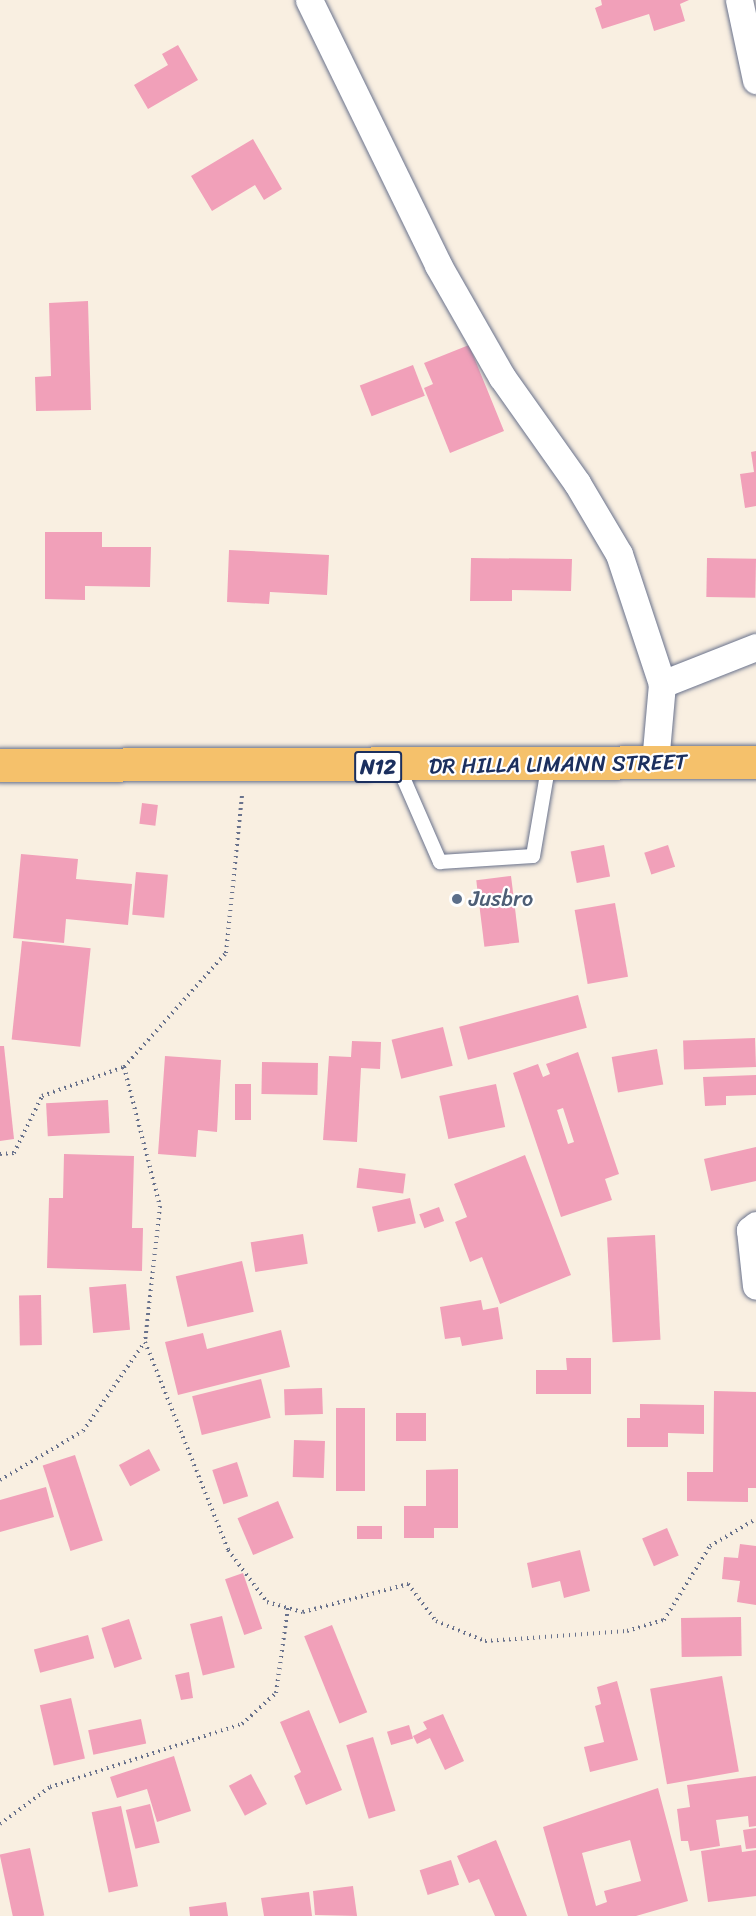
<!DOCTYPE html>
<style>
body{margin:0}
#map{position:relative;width:756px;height:1916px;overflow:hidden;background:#f9efe1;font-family:Sriracha,sans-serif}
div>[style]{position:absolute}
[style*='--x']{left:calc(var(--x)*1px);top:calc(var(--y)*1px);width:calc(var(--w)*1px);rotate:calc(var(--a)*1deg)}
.building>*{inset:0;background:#f1a0b9;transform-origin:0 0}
.path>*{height:4px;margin-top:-2px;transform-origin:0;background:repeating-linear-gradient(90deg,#69728c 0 1.5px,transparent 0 6px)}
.roads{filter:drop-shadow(0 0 2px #69728c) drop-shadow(0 0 2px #69728c)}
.lane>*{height:14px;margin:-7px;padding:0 7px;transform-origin:7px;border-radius:7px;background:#fff}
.street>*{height:27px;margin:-13.5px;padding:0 13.5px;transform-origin:13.5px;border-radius:13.5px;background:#fff}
.highway>*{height:33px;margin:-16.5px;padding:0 16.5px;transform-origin:16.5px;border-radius:16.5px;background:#f5c16b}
.dots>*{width:16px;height:16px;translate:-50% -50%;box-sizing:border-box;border:3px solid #fff;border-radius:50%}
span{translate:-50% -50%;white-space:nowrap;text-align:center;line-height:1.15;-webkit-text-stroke:4.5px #fff;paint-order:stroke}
.shield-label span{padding:2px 4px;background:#fff;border:2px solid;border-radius:4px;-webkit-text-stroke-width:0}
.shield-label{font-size:21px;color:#1b2f5e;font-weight:700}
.street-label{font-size:22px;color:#1b2f5e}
.service-label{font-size:22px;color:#4e5e75}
.left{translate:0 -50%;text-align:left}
</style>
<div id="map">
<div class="building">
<i style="clip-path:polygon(601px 0,689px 0,680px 4px,685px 21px,654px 31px,649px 14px,602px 29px,595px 8px,602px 5px)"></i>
<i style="clip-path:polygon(178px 45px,198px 80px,148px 109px,134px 85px,168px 65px,162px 54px)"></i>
<i style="clip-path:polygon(253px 139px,282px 189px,264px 200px,255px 185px,212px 211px,191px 176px)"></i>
<i style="clip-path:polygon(88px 301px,91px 410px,36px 411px,35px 377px,51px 376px,49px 303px)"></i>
<i style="clip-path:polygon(469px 345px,504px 431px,450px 453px,424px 388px,433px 384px,424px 363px)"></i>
<i style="left:413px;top:365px;width:33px;height:57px;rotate:69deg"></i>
<i style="clip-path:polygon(756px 451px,756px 506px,745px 508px,740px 474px,754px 472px,751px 452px)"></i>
<i style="clip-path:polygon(45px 532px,102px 532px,102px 547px,151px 547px,150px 587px,85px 586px,85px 600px,45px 599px)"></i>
<i style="clip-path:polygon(229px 550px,329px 555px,327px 595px,270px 592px,269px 604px,227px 602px)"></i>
<i style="clip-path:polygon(471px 558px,572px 559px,571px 591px,512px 590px,512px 601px,470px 601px)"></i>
<i style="left:707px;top:558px;width:49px;height:39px;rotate:1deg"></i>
<i style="left:142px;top:803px;width:16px;height:21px;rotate:7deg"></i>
<i style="left:604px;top:845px;width:32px;height:34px;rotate:79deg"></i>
<i style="left:668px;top:845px;width:23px;height:25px;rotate:72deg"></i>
<i style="clip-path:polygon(21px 854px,78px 859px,76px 879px,132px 884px,128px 925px,66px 919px,64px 943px,13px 938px)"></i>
<i style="left:136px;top:872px;width:32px;height:43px;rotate:5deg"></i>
<i style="left:511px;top:876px;width:67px;height:35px;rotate:83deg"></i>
<i style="left:615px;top:903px;width:75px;height:41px;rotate:80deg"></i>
<i style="left:22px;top:941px;width:69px;height:99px;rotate:6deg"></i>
<i style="left:578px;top:995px;width:34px;height:123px;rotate:75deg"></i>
<i style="left:443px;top:1027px;width:40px;height:53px;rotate:76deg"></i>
<i style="left:755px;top:1038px;width:29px;height:72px;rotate:88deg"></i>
<i style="clip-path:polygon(352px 1041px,381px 1042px,380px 1069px,361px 1068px,357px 1142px,323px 1140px,329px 1056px,351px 1057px)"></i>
<i style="clip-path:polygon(0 1046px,4px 1046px,14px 1139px,0 1141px)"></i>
<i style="left:657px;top:1049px;width:36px;height:46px;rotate:80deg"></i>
<i style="clip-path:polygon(evenodd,578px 1052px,619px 1174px,605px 1179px,612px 1200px,561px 1217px,513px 1073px,538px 1064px,543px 1077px,550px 1074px,546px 1064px,578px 1052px,563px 1108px,574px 1142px,568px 1144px,557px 1110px,563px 1108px)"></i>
<i style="clip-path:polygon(165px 1056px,221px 1060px,217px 1132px,198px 1130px,196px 1157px,158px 1154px)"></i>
<i style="left:262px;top:1062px;width:56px;height:32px;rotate:1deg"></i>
<i style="clip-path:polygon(756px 1075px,756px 1095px,726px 1096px,726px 1105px,705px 1106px,703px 1077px)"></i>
<i style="left:235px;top:1084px;width:16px;height:36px"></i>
<i style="left:496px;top:1084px;width:44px;height:58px;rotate:78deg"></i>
<i style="left:108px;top:1100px;width:33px;height:62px;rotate:87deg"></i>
<i style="clip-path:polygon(756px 1147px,756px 1181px,711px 1191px,704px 1159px)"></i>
<i style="clip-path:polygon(64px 1154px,134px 1156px,132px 1228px,143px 1228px,142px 1271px,47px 1268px,49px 1198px,63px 1198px)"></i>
<i style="clip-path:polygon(525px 1155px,571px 1275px,500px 1304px,482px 1257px,470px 1262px,455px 1222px,467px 1217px,454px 1184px)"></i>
<i style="left:359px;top:1168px;width:47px;height:20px;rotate:7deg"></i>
<i style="left:410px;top:1198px;width:26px;height:39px;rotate:77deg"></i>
<i style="left:439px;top:1207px;width:15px;height:21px;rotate:70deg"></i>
<i style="left:303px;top:1234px;width:30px;height:53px;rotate:81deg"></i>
<i style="left:655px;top:1235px;width:105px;height:48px;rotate:87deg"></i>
<i style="left:242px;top:1261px;width:52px;height:68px;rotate:77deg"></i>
<i style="left:126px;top:1284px;width:46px;height:37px;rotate:85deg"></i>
<i style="left:41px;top:1295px;width:50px;height:22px;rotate:89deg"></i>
<i style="clip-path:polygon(481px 1300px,483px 1310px,498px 1307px,503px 1339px,462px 1346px,460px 1337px,445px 1339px,440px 1307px)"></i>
<i style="clip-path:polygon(281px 1330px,290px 1367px,178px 1395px,165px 1342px,203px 1333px,207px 1349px)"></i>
<i style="clip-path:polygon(566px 1358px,591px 1358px,591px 1394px,536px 1394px,536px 1370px,567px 1370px)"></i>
<i style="left:261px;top:1379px;width:40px;height:71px;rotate:76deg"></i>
<i style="left:322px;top:1388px;width:26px;height:38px;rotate:88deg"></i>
<i style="clip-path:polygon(714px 1391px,756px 1392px,756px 1488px,748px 1488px,748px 1502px,687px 1501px,687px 1472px,713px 1472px)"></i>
<i style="clip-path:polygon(640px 1404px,704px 1405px,704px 1434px,668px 1433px,668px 1447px,627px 1447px,627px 1418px,640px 1418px)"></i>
<i style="left:336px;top:1408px;width:29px;height:83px"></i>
<i style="left:426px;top:1413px;width:28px;height:30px;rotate:90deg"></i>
<i style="left:294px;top:1440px;width:31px;height:37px;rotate:2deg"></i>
<i style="left:149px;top:1449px;width:24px;height:34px;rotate:62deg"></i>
<i style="left:75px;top:1455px;width:90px;height:34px;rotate:72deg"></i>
<i style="left:237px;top:1462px;width:36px;height:26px;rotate:72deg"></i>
<i style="clip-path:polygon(458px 1469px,458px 1528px,434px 1528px,434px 1538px,404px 1538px,404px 1506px,426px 1506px,426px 1470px)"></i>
<i style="clip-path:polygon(46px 1487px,54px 1517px,0 1532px,0 1500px)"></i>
<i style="left:278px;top:1501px;width:40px;height:44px;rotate:67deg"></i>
<i style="left:357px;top:1526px;width:25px;height:13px"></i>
<i style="left:667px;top:1528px;width:30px;height:27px;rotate:67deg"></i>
<i style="clip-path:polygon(740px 1544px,756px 1546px,756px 1605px,737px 1602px,740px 1581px,722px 1579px,724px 1557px,738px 1558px)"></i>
<i style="clip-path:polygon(580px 1550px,590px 1591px,564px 1598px,560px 1581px,532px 1588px,527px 1563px)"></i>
<i style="left:243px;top:1573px;width:59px;height:19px;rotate:71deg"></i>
<i style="left:222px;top:1616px;width:53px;height:33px;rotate:76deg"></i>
<i style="left:741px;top:1617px;width:39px;height:60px;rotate:89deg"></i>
<i style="left:129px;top:1619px;width:42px;height:29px;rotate:72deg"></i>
<i style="left:332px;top:1625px;width:94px;height:30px;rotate:68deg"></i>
<i style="left:88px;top:1635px;width:24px;height:56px;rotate:75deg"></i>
<i style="clip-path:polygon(189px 1672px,193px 1698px,181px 1700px,175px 1675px)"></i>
<i style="left:722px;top:1676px;width:97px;height:73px;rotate:80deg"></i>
<i style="clip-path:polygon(617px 1681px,638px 1760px,590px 1772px,584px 1747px,604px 1742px,595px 1706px,601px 1704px,597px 1687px)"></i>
<i style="left:71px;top:1698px;width:62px;height:32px;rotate:77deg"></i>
<i style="clip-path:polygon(309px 1710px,342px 1790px,306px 1805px,294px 1776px,301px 1772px,280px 1722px)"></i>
<i style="clip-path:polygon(443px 1714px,464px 1761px,445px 1770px,430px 1738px,417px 1744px,413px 1736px,427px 1729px,423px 1722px)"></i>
<i style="left:141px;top:1719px;width:25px;height:54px;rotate:78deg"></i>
<i style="left:409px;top:1725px;width:14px;height:23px;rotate:73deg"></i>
<i style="left:373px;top:1737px;width:77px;height:28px;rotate:73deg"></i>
<i style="clip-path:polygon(174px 1756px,191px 1811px,157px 1822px,147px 1789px,117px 1798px,110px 1777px)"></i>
<i style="left:251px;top:1774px;width:34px;height:25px;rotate:62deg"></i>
<i style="clip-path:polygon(756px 1776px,756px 1826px,749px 1827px,748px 1816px,716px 1820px,720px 1846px,690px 1851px,688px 1841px,681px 1841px,677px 1809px,690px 1807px,687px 1785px)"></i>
<i style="clip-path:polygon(evenodd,658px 1788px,688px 1901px,636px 1916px,568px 1916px,543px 1827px,658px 1788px,630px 1840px,641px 1881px,604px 1891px,607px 1902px,596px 1906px,582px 1853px,630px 1840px)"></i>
<i style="left:150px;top:1804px;width:40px;height:25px;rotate:76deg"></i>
<i style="left:121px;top:1806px;width:82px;height:30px;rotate:78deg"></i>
<i style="clip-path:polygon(756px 1828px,756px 1848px,746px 1849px,743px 1830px)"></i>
<i style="clip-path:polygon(496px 1840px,527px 1916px,495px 1916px,479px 1879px,469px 1883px,457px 1856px)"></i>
<i style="clip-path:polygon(741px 1845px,742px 1852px,756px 1850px,756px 1896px,708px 1902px,701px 1851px)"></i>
<i style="left:30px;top:1848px;width:69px;height:31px;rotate:78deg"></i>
<i style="left:451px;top:1860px;width:26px;height:33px;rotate:72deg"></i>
<i style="clip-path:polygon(353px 1886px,357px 1916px,315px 1915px,313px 1891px)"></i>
<i style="clip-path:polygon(309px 1892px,312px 1916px,264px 1916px,261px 1898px)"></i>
<i style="clip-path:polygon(226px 1902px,228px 1916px,190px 1916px,189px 1907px)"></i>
</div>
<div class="path">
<i style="--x:124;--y:1067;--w:144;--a:75.5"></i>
<i style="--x:160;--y:1206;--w:137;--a:96.3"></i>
<i style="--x:145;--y:1342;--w:224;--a:68.2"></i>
<i style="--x:228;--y:1550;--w:65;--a:53.1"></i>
<i style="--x:267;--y:1602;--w:37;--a:16"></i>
<i style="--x:303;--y:1612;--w:109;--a:-14.9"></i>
<i style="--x:408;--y:1584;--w:46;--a:52.9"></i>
<i style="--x:436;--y:1621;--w:53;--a:22.2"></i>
<i style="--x:485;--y:1641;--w:142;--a:-4"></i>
<i style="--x:627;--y:1631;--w:39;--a:-17"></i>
<i style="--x:664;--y:1620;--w:87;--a:-58.1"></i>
<i style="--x:710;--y:1546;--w:53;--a:-30.4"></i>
<i style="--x:0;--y:1154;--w:14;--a:-4"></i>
<i style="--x:14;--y:1153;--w:64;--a:-63.8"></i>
<i style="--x:42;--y:1096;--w:87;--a:-19.5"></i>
<i style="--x:124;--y:1067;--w:153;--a:-48.2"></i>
<i style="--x:226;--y:953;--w:159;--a:-84.2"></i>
<i style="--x:0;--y:1480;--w:96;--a:-30.6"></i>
<i style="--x:83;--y:1431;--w:107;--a:-55.3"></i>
<i style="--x:0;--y:1824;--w:62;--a:-36.5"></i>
<i style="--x:50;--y:1787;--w:202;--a:-18.2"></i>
<i style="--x:242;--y:1724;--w:46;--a:-42.4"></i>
<i style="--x:276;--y:1693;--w:86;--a:-82"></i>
</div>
<div class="roads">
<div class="lane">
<i style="--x:398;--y:766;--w:105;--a:66.4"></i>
<i style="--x:440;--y:862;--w:93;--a:-3.7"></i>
<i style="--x:533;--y:856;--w:95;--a:-80.3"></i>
</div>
<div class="street">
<i style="--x:309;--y:0;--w:295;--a:64"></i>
<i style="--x:438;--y:265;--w:129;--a:60.3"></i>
<i style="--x:502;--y:377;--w:130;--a:54.7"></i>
<i style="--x:577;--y:483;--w:82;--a:59.4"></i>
<i style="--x:619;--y:554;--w:137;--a:71.7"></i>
<i style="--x:662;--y:684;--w:78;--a:95.1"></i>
<i style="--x:739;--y:0;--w:82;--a:78"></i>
<i style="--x:662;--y:684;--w:101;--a:-21.5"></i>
<i style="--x:756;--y:1225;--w:8;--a:140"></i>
<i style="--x:750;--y:1230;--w:56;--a:83.9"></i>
</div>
<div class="highway">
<i style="--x:0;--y:765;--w:756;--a:-0.23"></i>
</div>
</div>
<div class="dots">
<i style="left:457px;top:899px;background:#5c6f8a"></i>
</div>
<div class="shield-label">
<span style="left:378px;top:767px">N12</span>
</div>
<div class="street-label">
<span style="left:558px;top:764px;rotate:-1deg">DR HILLA LIMANN STREET</span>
</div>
<div class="service-label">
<span class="left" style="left:469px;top:899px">Jusbro</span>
</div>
</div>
